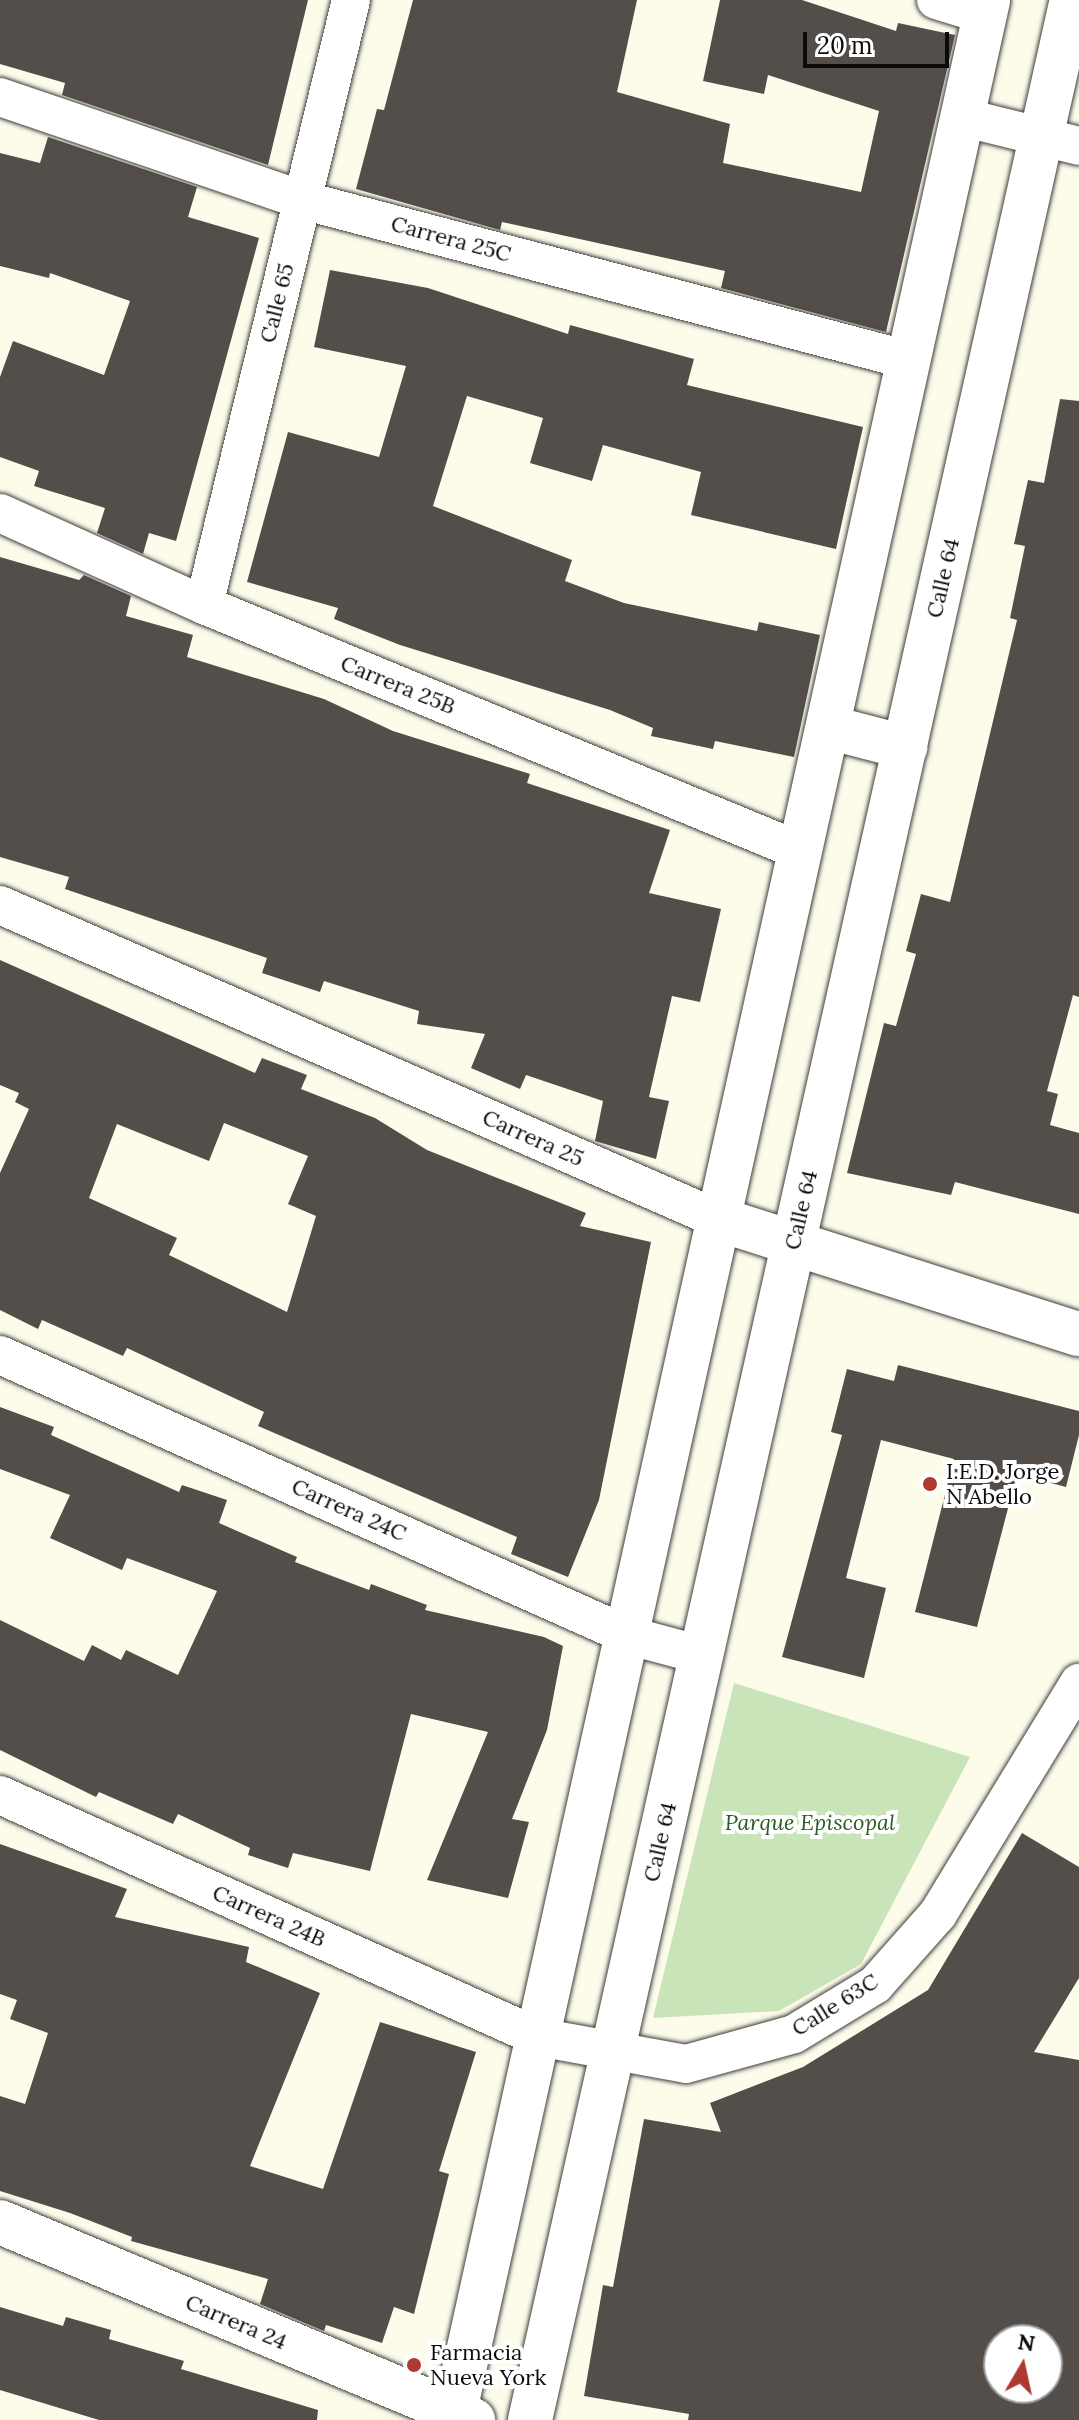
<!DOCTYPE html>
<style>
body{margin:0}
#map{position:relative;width:1079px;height:2420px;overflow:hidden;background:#fdfceb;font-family:Lora,serif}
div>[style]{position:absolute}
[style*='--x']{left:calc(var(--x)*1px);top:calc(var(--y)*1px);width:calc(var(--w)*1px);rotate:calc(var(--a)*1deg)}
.green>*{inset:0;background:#cae4b9}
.building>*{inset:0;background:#534e49}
.roads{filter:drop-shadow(0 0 2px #3e3e3e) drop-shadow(0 0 2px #3e3e3e)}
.minor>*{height:38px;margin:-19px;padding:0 19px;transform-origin:19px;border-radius:19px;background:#fff}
.tertiary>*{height:44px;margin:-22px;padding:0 22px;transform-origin:22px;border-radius:22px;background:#fff}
.dots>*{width:22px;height:22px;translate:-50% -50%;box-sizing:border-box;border:4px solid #fff;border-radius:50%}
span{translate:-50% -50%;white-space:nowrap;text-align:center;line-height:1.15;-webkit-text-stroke:8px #fff;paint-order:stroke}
.street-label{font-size:22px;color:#0b0b0b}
.poi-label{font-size:22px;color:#0b0b0b}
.left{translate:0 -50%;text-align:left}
.park-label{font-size:22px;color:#285c22;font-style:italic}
.north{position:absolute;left:983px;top:2324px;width:80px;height:80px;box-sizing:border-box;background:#fff;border:2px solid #9d9d9d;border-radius:50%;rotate:9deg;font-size:22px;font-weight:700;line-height:32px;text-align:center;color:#0b0b0b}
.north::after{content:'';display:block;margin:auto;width:28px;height:36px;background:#ad3931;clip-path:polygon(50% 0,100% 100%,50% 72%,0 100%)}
.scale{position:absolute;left:803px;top:32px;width:146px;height:36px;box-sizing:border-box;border:4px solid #0b0b0b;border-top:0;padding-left:10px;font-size:24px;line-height:28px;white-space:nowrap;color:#0b0b0b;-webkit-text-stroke:6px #fff;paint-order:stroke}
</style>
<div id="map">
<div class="green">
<i style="clip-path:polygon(734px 1683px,970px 1757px,861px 1964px,779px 2011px,653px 2018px)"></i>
</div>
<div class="building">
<i style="clip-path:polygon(0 0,308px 0,268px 165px,62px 95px,65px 83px,0 64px)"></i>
<i style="clip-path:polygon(413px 0,637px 0,617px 92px,730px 124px,723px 163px,861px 192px,879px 111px,768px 75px,764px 94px,703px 81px,720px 0,802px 0,896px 31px,898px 23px,955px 35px,886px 332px,721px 288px,725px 271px,502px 222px,500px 230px,356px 189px,377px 109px,384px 110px)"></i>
<i style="clip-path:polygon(48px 137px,197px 187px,188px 217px,259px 238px,176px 541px,149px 533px,143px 554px,97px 533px,105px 508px,34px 486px,39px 471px,0 457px,0 377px,13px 341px,104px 375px,130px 301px,50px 273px,49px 278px,0 266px,0 153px,40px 163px)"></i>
<i style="clip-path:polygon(330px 270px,428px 288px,568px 334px,570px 325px,694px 359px,687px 385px,863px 427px,836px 549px,691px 515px,701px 472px,603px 445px,592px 481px,530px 463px,543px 418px,467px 396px,433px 506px,572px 560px,565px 581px,624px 603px,757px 631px,759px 622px,820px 635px,794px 757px,715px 741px,713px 749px,651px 736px,653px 728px,610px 710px,400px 645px,334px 619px,338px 608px,247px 582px,288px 432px,379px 457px,406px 366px,314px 347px)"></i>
<i style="clip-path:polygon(1060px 399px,1079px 401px,1079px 997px,1073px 995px,1047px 1091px,1058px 1094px,1050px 1125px,1079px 1133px,1079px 1214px,955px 1182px,951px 1195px,847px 1173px,884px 1023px,896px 1026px,916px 954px,906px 951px,921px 894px,950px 902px,1017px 620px,1010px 618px,1025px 546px,1014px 544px,1028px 480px,1044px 483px)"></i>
<i style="clip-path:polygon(0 557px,79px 580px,84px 575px,131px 596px,126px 616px,193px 635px,187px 657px,324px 699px,393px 731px,530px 774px,527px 783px,670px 830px,649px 893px,721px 909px,700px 1002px,672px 996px,649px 1097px,669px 1101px,656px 1159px,595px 1141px,603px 1101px,526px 1075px,520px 1089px,471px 1068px,485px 1034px,417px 1024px,419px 1011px,324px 981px,320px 992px,262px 973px,267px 958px,65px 889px,69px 877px,0 857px)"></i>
<i style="clip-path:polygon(evenodd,0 960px,255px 1073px,262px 1058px,307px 1075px,301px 1089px,375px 1118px,427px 1150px,586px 1213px,580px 1226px,651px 1242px,599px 1500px,568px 1577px,511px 1554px,517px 1537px,258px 1426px,264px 1412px,127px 1348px,123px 1356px,42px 1320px,38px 1329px,0 1310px,0 1173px,29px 1109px,15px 1102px,19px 1093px,0 1085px,0 960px,224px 1123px,308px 1156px,288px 1204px,316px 1216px,287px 1312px,169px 1255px,177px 1238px,89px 1198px,117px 1124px,209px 1161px,224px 1123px)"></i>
<i style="clip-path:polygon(898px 1365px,1079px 1411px,1079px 1435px,1066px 1487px,1017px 1474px,977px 1627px,915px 1612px,954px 1459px,881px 1440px,846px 1578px,886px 1588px,864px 1678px,782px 1657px,842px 1435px,831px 1432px,847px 1369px,894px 1381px)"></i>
<i style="clip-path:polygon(0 1407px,54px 1427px,51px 1435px,179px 1492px,182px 1485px,227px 1500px,219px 1523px,297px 1557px,295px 1562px,369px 1590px,371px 1584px,427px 1605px,425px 1610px,544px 1637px,563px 1646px,547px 1730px,512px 1819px,529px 1822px,508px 1898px,427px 1880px,488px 1732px,411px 1714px,370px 1871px,293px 1853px,288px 1868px,248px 1855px,250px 1848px,178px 1814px,173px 1824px,99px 1792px,96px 1797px,0 1750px,0 1620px,84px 1661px,92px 1645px,121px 1660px,126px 1650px,178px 1675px,217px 1591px,127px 1558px,122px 1570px,50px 1538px,70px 1495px,0 1469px)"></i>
<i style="clip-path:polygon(evenodd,1022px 1833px,1079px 1867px,1079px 1978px,1034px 2052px,1079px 2060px,1079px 2420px,688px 2420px,689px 2414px,584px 2396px,603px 2285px,613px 2287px,644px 2119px,721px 2132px,710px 2103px,803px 2067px,928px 1990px,1022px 1833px,999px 2340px,1047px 2340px,1047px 2388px,999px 2388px,999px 2340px)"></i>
<i style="clip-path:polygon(0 1844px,127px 1889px,115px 1917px,249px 1947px,246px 1962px,320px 1993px,250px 2166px,323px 2189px,380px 2022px,476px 2052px,439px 2171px,449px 2174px,414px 2314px,394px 2307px,382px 2343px,326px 2325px,324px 2331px,260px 2304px,268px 2279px,131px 2241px,132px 2237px,70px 2213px,0 2191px,0 2096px,25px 2104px,48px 2033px,10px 2019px,17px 2000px,0 1994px)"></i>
<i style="clip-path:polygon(0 2307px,63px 2326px,66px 2317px,111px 2330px,109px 2339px,184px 2361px,181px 2369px,318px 2410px,317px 2420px,99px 2420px,0 2390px)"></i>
</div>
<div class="roads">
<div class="minor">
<i style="--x:936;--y:0;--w:51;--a:17"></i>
<i style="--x:0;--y:97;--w:319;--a:18.8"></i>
<i style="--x:302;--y:200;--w:627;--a:14.79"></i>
<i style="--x:962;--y:117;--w:121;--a:13.9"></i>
<i style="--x:0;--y:513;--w:224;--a:24.3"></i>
<i style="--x:204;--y:605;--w:645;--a:22.43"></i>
<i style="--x:204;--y:605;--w:623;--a:-76.34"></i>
<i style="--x:0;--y:905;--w:784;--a:23.62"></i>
<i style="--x:0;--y:1355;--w:687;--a:24.06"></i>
<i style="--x:627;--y:1635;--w:77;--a:15.1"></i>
<i style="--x:0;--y:1795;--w:590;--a:24.22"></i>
<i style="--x:538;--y:2037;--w:150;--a:10.3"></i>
<i style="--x:686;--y:2064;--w:112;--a:-15.5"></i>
<i style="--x:794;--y:2034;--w:95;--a:-31.2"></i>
<i style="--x:875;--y:1985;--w:95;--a:-48.4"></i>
<i style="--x:938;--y:1914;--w:271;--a:-58.6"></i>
</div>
<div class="tertiary">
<i style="--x:828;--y:727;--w:80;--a:14.6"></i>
<i style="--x:718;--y:1219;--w:379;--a:17.7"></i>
<i style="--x:0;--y:2222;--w:513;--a:22.71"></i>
<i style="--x:453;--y:2420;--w:2478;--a:-77.53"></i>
<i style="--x:530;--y:2420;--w:2480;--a:-77.38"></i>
</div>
</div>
<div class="dots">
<i style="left:930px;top:1484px;background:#ad3931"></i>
<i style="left:414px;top:2365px;background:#ad3931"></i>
</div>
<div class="street-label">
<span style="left:451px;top:239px;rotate:15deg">Carrera 25C</span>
<span style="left:277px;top:303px;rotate:-76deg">Calle 65</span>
<span style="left:943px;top:578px;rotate:-77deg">Calle 64</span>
<span style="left:398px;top:685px;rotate:22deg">Carrera 25B</span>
<span style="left:533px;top:1138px;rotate:24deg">Carrera 25</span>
<span style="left:801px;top:1210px;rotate:-77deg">Calle 64</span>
<span style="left:349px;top:1510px;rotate:24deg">Carrera 24C</span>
<span style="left:660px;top:1842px;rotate:-77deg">Calle 64</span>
<span style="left:269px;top:1916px;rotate:24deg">Carrera 24B</span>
<span style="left:835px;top:2005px;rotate:-32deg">Calle 63C</span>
<span style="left:236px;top:2322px;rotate:23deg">Carrera 24</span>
</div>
<div class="poi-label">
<span class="left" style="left:946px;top:1484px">I.E.D. Jorge<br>N Abello</span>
<span class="left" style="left:430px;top:2365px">Farmacia<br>Nueva York</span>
</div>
<div class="park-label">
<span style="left:810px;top:1823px">Parque Episcopal</span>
</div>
<div class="north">N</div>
<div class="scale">20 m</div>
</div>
